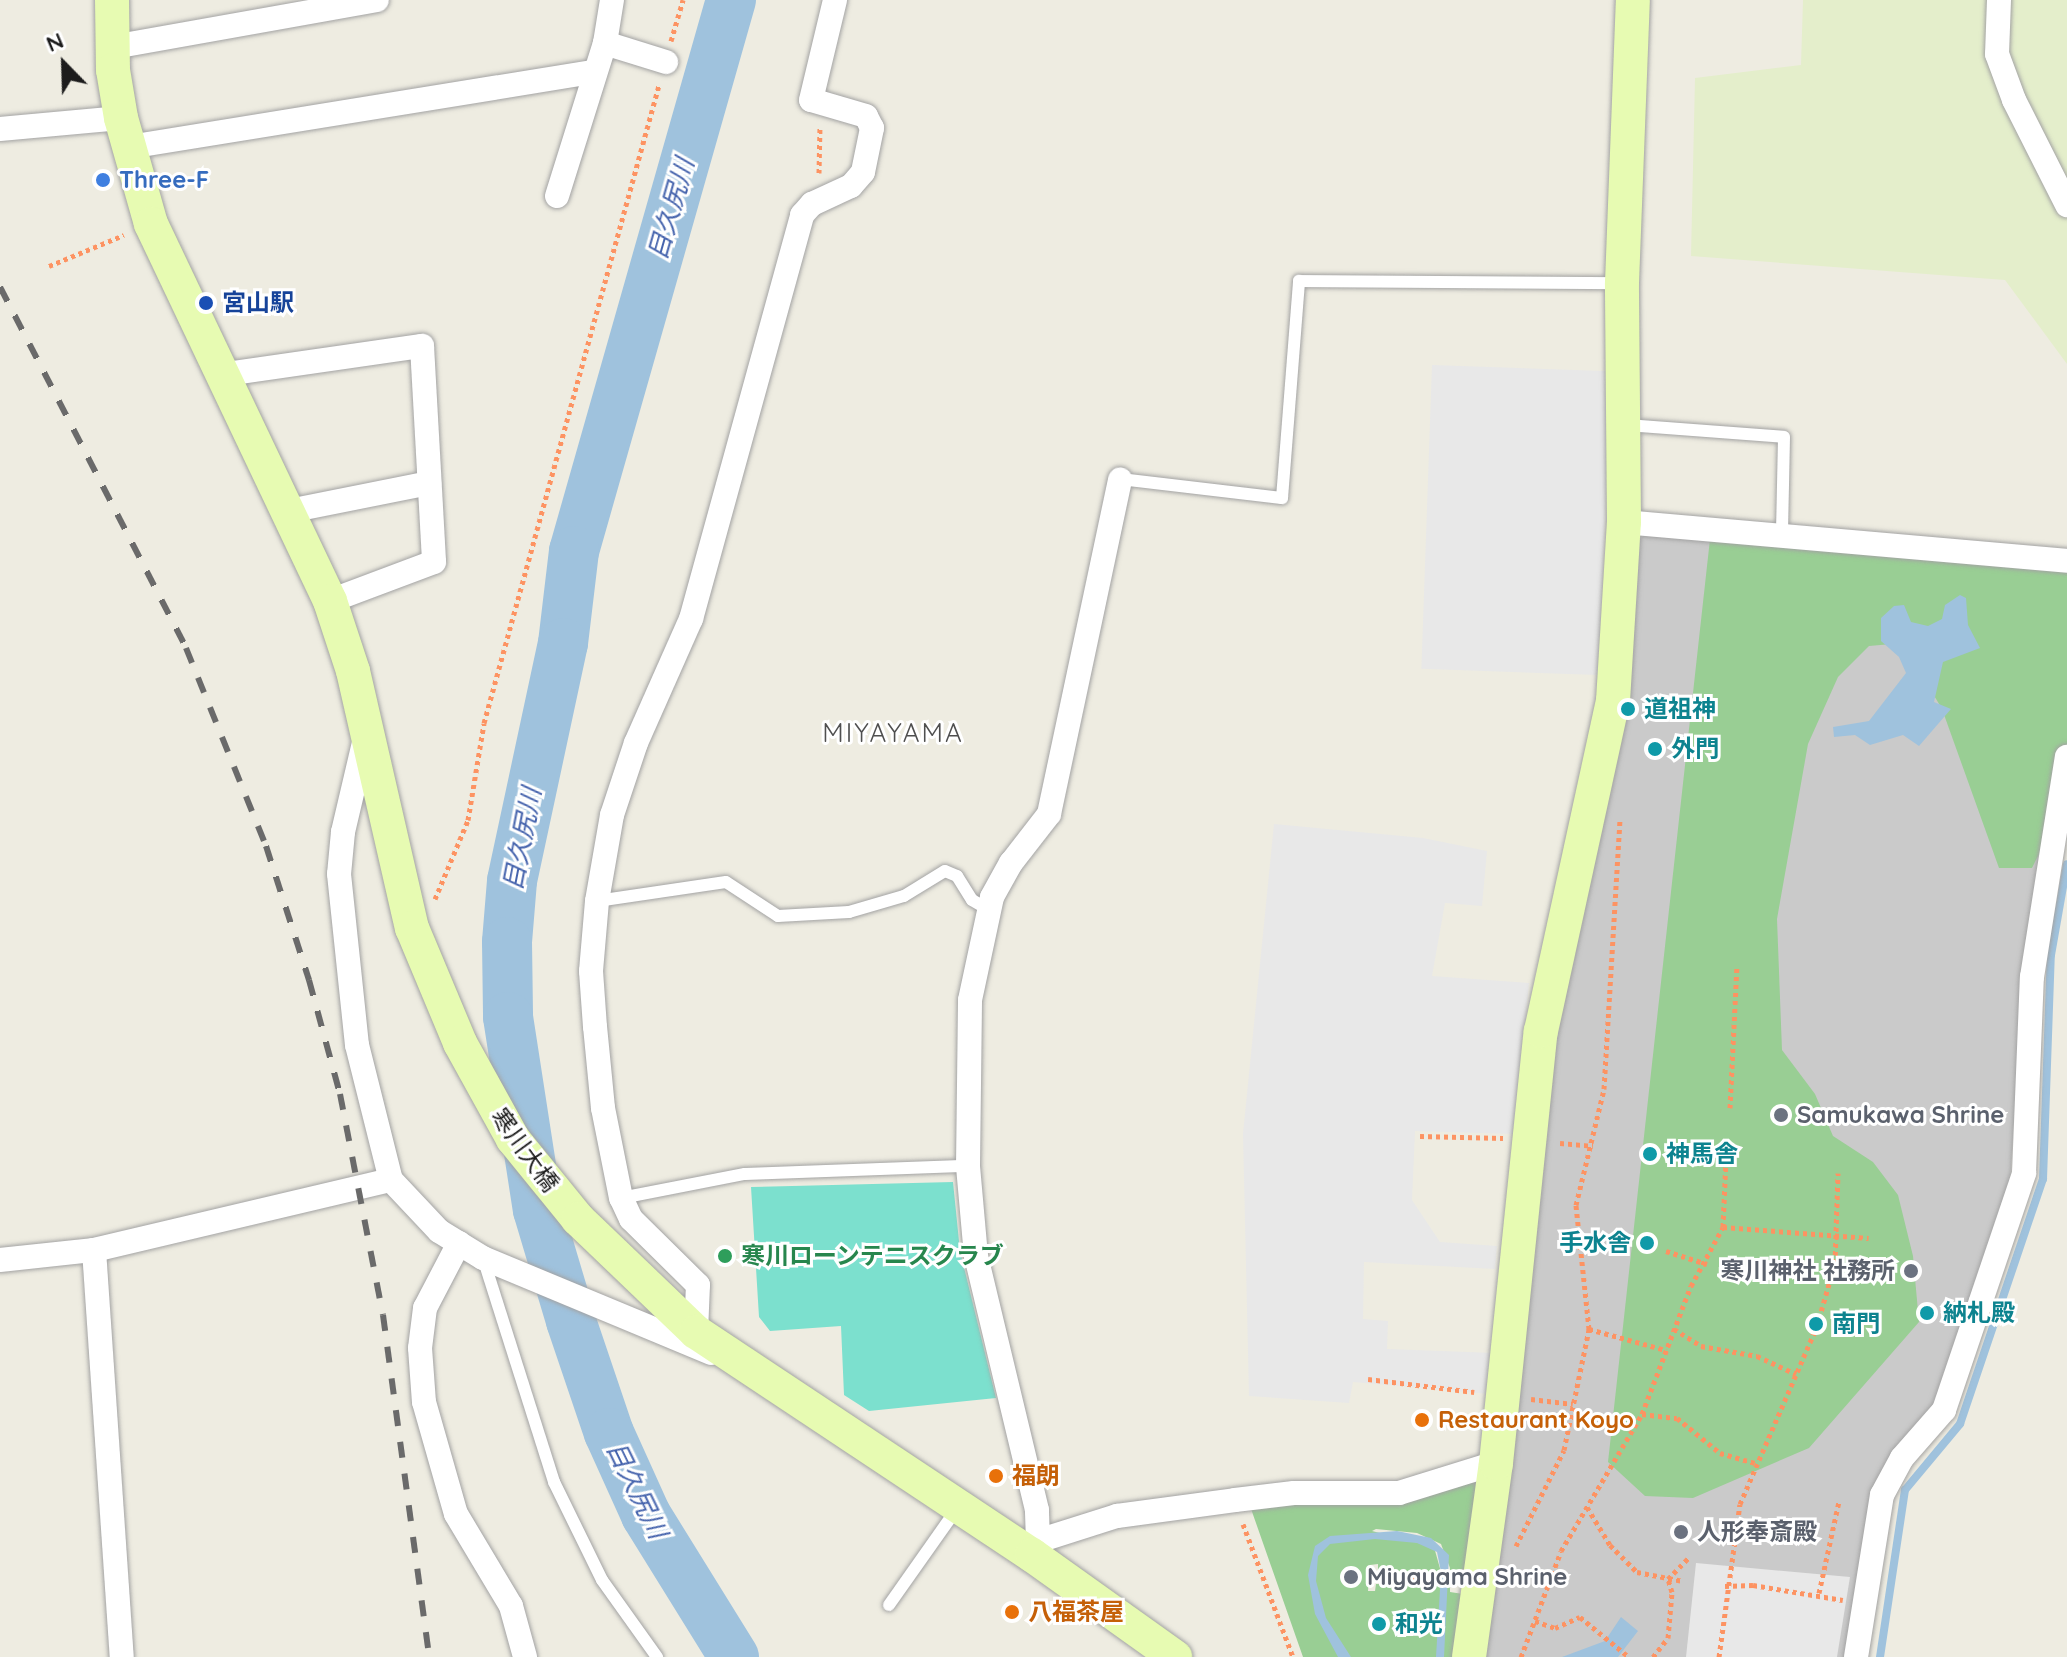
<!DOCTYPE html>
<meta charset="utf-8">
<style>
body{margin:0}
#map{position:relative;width:2067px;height:1657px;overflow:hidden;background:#eeece1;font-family:Quicksand,"Noto Sans JP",sans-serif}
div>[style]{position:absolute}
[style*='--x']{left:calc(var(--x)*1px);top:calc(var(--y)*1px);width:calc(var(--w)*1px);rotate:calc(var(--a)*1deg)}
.religious>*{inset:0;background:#cacaca}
.farmland>*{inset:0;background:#e4eecb}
.forest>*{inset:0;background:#99ce94}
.pitch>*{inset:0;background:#7ce0ce}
.parking>*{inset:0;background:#e8e8e8;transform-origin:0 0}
.water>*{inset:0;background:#9fc2dd}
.stream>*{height:8px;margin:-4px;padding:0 4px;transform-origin:4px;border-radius:4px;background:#9fc2dd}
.river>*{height:50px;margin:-25px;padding:0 25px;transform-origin:25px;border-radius:25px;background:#9fc2dd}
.path>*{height:5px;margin-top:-2.5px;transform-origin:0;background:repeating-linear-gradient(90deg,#fd9362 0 4px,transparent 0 8px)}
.roads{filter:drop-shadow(0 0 2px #a3a3a3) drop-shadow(0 0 2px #a3a3a3)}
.lane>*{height:12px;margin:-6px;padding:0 6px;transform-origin:6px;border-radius:6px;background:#fff}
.street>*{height:24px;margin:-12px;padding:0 12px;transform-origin:12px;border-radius:12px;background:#fff}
.secondary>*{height:34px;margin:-17px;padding:0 17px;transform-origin:17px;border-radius:17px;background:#e7fbb2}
.rail>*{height:6px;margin-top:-3px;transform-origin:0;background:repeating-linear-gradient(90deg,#6a6a6a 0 16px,transparent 0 32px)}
.dots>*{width:22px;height:22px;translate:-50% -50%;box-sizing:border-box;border:4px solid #fff;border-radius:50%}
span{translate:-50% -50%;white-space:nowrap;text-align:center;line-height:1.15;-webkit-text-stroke:6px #fff;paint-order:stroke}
.shop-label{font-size:24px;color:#366cbe;font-weight:700}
.left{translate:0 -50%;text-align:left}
.transit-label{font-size:24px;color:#164399;font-weight:700}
.culture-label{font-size:24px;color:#0d838f;font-weight:700}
.right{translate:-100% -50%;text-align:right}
.worship-label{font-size:24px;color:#5b616d;font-weight:700}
.street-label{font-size:24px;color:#1c1c1c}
.leisure-label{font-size:24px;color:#27864d;font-weight:700}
.food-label{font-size:24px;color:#c56008;font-weight:700}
.water-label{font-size:26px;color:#4664ad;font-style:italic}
.neighbourhood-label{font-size:26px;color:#4f4f4f;letter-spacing:2px}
.north{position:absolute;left:24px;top:24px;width:80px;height:80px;-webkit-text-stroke:6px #fff;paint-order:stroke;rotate:337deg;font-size:22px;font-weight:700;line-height:32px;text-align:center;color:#1c1c1c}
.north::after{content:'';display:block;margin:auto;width:28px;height:36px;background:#1c1c1c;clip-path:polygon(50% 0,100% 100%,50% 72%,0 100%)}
</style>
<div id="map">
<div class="religious">
<i style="clip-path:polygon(1647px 533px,1972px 563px,2067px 712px,2022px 1000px,2010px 1182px,1934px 1404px,1888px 1459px,1873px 1487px,1848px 1657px,1483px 1657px,1521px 1385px,1555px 1048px,1623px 717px,1637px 541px)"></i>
</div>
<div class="farmland">
<i style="clip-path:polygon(1803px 0,2067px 0,2067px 364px,2005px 280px,1691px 256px,1695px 78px,1801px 65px)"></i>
</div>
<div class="forest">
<i style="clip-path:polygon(1710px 539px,2067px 570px,2067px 798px,2032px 868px,1999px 868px,1942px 709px,1903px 643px,1869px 646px,1838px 677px,1808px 744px,1777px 919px,1782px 1050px,1815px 1094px,1833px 1136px,1873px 1162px,1898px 1195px,1913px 1256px,1919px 1322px,1809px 1448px,1693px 1498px,1645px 1496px,1608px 1462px)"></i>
<i style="clip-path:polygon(evenodd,1479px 1479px,1468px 1568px,1450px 1572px,1450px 1592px,1463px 1594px,1454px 1657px,1303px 1657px,1250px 1506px,1479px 1479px,1376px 1529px,1417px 1533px,1441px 1544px,1450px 1568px,1448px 1586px,1376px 1584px,1375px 1591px,1368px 1591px,1370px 1565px,1378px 1564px,1378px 1571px,1441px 1572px,1434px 1547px,1372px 1531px,1376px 1529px)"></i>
</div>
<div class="pitch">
<i style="clip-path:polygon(953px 1182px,960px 1251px,996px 1398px,869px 1411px,844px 1395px,841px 1326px,770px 1331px,759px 1317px,751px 1187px)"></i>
</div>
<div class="parking">
<i style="left:1432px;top:365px;width:178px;height:304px;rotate:2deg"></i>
<i style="clip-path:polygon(1274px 824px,1423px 838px,1487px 851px,1482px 906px,1445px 903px,1432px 976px,1529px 983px,1515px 1134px,1415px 1131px,1412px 1200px,1440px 1242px,1497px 1246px,1495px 1269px,1364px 1262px,1363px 1319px,1388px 1321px,1387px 1349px,1495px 1353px,1489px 1394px,1353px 1382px,1349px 1403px,1249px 1396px,1243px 1134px)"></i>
<i style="clip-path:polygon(1696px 1563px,1850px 1577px,1837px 1657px,1686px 1657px)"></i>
</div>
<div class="water">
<i style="clip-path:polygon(1960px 595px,1966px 598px,1968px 625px,1980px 648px,1943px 662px,1934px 702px,1951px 709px,1919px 746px,1903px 735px,1870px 745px,1855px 735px,1834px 737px,1833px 727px,1869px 721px,1906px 673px,1899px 657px,1881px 641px,1881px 618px,1894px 606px,1904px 605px,1911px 622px,1928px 626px,1942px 619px,1945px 605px)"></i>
<i style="clip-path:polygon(1397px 1531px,1431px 1538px,1449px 1555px,1444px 1657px,1436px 1657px,1441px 1572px,1437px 1552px,1417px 1543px,1375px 1539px,1330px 1544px,1318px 1556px,1316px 1581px,1326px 1618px,1351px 1657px,1338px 1657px,1315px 1614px,1308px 1575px,1315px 1546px,1330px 1536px)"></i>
<i style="clip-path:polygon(1621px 1617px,1638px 1631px,1618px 1657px,1562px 1657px,1605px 1641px)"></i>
</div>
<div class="stream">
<i style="--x:1880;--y:1657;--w:169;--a:-81.5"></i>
<i style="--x:1905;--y:1490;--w:86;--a:-50.2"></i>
<i style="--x:1960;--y:1424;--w:259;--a:-71.3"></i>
<i style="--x:2043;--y:1179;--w:224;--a:-88"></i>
<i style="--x:2051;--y:955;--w:92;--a:-80"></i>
</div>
<div class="river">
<i style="--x:731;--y:0;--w:573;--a:105.9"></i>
<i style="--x:574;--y:551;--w:93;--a:96.8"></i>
<i style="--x:563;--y:643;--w:243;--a:102.1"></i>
<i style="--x:512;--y:881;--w:61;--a:94.7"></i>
<i style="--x:507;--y:942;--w:75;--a:89.2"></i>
<i style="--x:508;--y:1017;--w:195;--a:81.2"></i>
<i style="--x:538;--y:1210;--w:116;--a:73.4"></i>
<i style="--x:571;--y:1321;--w:118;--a:71.3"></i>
<i style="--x:609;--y:1433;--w:90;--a:65.7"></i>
<i style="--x:646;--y:1515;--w:167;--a:58.2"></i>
</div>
<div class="path">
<i style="--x:671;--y:41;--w:43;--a:-73.7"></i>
<i style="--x:819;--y:173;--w:46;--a:-88.8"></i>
<i style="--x:49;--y:266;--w:81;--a:-22.5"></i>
<i style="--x:435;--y:899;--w:86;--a:-67.3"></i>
<i style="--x:468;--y:820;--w:98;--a:-80.6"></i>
<i style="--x:484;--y:723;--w:662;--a:-74.66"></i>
<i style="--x:1730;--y:1108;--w:143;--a:-87.2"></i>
<i style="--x:1420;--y:1136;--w:83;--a:1.4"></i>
<i style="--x:1560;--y:1143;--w:33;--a:5"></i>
<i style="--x:1723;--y:1227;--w:146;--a:4.3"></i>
<i style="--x:1666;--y:1251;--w:43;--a:17.6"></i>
<i style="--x:1589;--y:1329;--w:80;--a:15.3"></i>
<i style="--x:1674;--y:1329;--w:32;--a:32"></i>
<i style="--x:1701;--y:1346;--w:57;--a:10.1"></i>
<i style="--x:1757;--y:1356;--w:43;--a:24.8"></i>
<i style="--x:1368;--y:1379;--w:107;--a:7"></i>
<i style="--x:1531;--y:1399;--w:42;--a:6.8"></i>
<i style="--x:1642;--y:1414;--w:35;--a:7"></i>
<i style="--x:1677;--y:1418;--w:55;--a:39.1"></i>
<i style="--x:1720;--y:1453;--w:36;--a:16"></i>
<i style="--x:1587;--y:1507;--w:44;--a:58.8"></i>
<i style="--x:1610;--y:1545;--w:38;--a:45"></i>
<i style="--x:1637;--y:1572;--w:47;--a:11.1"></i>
<i style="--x:1243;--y:1524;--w:142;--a:69.4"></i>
<i style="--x:1516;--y:1546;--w:107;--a:-63.4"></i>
<i style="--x:1564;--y:1450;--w:124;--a:-78.3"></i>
<i style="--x:1589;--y:1329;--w:125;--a:-96"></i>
<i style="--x:1576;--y:1205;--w:119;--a:-76.4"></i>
<i style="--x:1604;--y:1089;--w:270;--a:-86.6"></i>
<i style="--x:1372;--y:1577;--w:79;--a:2.2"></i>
<i style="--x:1725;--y:1586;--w:28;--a:-2"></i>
<i style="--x:1753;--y:1585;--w:91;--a:9.5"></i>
<i style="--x:1819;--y:1593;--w:94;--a:-77.7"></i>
<i style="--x:1535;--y:1621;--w:21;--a:19"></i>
<i style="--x:1555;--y:1628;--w:27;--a:-24"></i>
<i style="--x:1580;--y:1617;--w:63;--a:39.2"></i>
<i style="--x:1521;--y:1657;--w:113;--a:-69.3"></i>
<i style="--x:1561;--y:1551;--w:159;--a:-59.4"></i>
<i style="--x:1642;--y:1414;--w:137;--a:-69.1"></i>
<i style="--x:1691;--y:1286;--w:67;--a:-61.5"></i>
<i style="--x:1723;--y:1227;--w:68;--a:-87.5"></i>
<i style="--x:1653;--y:1657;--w:24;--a:-52"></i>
<i style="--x:1668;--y:1638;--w:46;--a:-85"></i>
<i style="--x:1672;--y:1592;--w:14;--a:-107"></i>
<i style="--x:1668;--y:1579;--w:30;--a:-46"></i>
<i style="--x:1719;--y:1657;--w:154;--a:-82.2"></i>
<i style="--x:1740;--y:1504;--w:194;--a:-66.6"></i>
<i style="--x:1817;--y:1326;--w:66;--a:-74.1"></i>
<i style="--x:1835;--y:1263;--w:90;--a:-88.1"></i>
</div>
<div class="roads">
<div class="lane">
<i style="--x:1626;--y:425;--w:158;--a:4.3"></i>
<i style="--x:1784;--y:437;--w:96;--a:91.2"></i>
<i style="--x:1120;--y:479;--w:163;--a:6.7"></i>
<i style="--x:1282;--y:498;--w:218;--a:-85.5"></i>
<i style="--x:1299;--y:281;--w:320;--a:0.4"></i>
<i style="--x:597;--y:901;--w:130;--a:-8.4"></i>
<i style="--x:726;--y:882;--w:62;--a:33.2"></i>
<i style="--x:778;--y:916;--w:71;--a:-3.2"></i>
<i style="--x:849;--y:912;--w:57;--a:-16.2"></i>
<i style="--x:904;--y:896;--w:48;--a:-31.4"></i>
<i style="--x:945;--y:871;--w:13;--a:23"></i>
<i style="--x:957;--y:876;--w:28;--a:58"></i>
<i style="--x:972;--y:900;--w:20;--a:30"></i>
<i style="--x:621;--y:1198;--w:126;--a:-11"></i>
<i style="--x:745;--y:1174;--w:223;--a:-2.1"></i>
<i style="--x:483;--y:1258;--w:235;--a:72.4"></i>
<i style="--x:554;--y:1482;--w:109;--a:63.9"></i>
<i style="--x:602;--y:1580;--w:95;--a:54.5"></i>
<i style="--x:889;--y:1605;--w:116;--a:-54.8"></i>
</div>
<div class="street">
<i style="--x:1999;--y:0;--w:54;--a:92.1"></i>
<i style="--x:1997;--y:54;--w:49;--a:69.7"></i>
<i style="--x:2014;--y:100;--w:118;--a:63.2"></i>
<i style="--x:605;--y:43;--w:64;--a:17.3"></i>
<i style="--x:113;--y:47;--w:268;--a:-10.1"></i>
<i style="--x:0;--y:129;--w:121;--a:-5.2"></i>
<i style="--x:129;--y:147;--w:469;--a:-9.2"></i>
<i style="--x:557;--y:196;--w:160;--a:-72.6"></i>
<i style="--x:605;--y:43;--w:44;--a:-80.8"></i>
<i style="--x:220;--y:375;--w:204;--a:-8.2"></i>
<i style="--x:422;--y:346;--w:216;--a:86.8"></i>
<i style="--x:434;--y:562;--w:111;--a:159.4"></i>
<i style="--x:289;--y:511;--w:143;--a:-11.3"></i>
<i style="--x:1624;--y:522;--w:445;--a:5"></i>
<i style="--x:366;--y:734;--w:101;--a:103.2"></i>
<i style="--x:343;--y:832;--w:42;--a:95.4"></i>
<i style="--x:339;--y:874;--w:172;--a:84"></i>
<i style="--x:357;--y:1045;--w:139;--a:75.9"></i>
<i style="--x:391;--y:1180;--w:70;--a:46.7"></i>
<i style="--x:439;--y:1231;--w:52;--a:31.5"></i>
<i style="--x:483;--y:1258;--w:247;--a:22.6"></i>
<i style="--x:459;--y:1243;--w:73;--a:117.6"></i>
<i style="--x:425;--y:1308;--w:40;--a:97.1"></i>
<i style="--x:420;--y:1348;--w:54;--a:85.8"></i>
<i style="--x:424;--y:1402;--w:116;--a:74.1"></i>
<i style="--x:456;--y:1514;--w:107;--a:59.1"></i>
<i style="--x:511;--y:1606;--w:53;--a:74.6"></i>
<i style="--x:94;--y:1250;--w:408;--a:86.1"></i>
<i style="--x:0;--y:1260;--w:95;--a:-6.1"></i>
<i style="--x:94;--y:1250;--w:305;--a:-13.3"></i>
<i style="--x:696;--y:1332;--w:47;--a:-87.6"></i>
<i style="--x:698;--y:1285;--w:94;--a:-135.4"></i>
<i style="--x:631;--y:1219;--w:23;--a:-115"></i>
<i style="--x:621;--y:1198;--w:92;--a:-101.3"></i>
<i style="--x:603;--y:1108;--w:81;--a:-95.6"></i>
<i style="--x:595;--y:1027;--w:56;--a:-94.1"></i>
<i style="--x:591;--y:971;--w:70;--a:-85.1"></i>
<i style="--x:597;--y:901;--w:87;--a:-80.1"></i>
<i style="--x:612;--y:815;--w:76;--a:-71.6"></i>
<i style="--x:636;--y:743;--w:136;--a:-66.1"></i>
<i style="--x:691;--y:619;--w:419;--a:-74.6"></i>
<i style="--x:802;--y:215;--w:15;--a:-48"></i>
<i style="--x:812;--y:204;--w:43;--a:-24.8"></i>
<i style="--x:851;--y:186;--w:18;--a:-49"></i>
<i style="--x:863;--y:172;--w:45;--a:-78.4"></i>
<i style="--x:872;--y:128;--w:13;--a:-117"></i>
<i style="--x:866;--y:116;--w:57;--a:-163.8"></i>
<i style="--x:811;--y:100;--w:103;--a:-76.5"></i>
<i style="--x:1038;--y:1541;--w:83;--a:-17.6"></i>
<i style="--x:1117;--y:1516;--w:119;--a:-7.7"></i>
<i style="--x:1235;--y:1500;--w:59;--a:-6.8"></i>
<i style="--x:1294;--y:1493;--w:105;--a:0"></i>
<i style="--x:1399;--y:1493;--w:102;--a:-17.2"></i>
<i style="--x:1032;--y:1555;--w:15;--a:-67"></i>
<i style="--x:1038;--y:1541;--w:31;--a:-92"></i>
<i style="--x:1037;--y:1510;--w:261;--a:-103.5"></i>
<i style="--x:976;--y:1256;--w:90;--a:-95.1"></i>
<i style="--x:968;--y:1166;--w:166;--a:-89.3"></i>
<i style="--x:970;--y:1000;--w:105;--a:-77.9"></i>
<i style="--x:992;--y:897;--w:39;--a:-61"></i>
<i style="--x:1011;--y:863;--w:62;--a:-52.2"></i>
<i style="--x:1049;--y:814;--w:342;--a:-78"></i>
<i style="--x:1856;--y:1657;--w:164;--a:-80.9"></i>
<i style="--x:1882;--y:1495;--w:42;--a:-61.6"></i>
<i style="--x:1902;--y:1458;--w:64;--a:-48.8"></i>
<i style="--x:1944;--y:1410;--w:250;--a:-71.3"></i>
<i style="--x:2024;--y:1173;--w:196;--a:-87.7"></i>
<i style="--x:2032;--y:977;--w:223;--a:-81"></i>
</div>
<div class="secondary">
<i style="--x:112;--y:0;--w:70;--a:89.2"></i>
<i style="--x:113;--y:70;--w:49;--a:80.5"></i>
<i style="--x:121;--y:118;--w:110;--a:74.2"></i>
<i style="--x:151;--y:224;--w:417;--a:64.6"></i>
<i style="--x:330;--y:601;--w:74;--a:71.8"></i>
<i style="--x:353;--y:671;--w:264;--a:77.1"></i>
<i style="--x:412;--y:928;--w:125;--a:67.3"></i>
<i style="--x:460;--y:1043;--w:110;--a:61.1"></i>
<i style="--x:513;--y:1139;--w:103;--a:50.9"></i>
<i style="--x:578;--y:1219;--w:163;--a:43.8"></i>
<i style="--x:696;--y:1332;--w:403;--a:33.6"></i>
<i style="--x:1032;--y:1555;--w:176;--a:35.5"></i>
<i style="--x:1469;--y:1657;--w:196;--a:-82.1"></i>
<i style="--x:1496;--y:1463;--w:434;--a:-84.1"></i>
<i style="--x:1541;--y:1031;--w:338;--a:-77.7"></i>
<i style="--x:1613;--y:701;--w:179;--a:-86.5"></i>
<i style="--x:1624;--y:522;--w:239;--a:-90.5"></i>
<i style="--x:1622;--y:283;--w:283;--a:-87.8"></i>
</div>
</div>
<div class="rail">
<i style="--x:0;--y:287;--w:406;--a:62.7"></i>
<i style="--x:186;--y:648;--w:214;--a:68"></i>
<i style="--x:266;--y:846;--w:141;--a:72.2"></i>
<i style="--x:309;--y:980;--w:118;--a:74.8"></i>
<i style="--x:340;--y:1094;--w:225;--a:79"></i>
<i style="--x:383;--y:1315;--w:345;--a:82.3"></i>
</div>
<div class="dots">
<i style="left:103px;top:180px;background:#3f7fe0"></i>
<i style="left:206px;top:303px;background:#1a4fb4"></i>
<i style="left:1628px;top:709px;background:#0f9aa8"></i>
<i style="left:1655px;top:749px;background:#0f9aa8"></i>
<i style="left:1781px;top:1115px;background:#6b7280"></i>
<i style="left:1650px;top:1154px;background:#0f9aa8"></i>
<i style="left:1647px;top:1243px;background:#0f9aa8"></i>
<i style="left:725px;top:1256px;background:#2e9e5b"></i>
<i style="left:1911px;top:1271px;background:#6b7280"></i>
<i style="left:1927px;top:1313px;background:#0f9aa8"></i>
<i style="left:1816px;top:1324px;background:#0f9aa8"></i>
<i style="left:1422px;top:1420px;background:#e8710a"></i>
<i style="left:996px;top:1476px;background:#e8710a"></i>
<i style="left:1681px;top:1532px;background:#6b7280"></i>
<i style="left:1351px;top:1577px;background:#6b7280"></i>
<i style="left:1012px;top:1612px;background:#e8710a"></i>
<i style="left:1379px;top:1624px;background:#0f9aa8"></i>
</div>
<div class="shop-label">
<span class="left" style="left:119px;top:180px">Three-F</span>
</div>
<div class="transit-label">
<span class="left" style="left:222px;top:303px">宮山駅</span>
</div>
<div class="culture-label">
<span class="left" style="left:1644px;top:709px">道祖神</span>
<span class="left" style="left:1671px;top:749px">外門</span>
<span class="left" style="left:1666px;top:1154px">神馬舎</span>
<span class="right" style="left:1631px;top:1243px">手水舎</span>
<span class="left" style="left:1943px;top:1313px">納札殿</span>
<span class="left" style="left:1832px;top:1324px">南門</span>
<span class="left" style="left:1395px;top:1624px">和光</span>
</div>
<div class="worship-label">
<span class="left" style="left:1797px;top:1115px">Samukawa Shrine</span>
<span class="right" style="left:1895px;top:1271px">寒川神社 社務所</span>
<span class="left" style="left:1697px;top:1532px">人形奉斎殿</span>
<span class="left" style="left:1367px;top:1577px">Miyayama Shrine</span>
</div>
<div class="street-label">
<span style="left:525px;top:1150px;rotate:54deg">寒川大橋</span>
</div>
<div class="leisure-label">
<span class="left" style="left:741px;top:1256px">寒川ローンテニスクラブ</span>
</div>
<div class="food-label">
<span class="left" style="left:1438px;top:1420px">Restaurant Koyo</span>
<span class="left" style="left:1012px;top:1476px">福朗</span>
<span class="left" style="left:1028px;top:1612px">八福茶屋</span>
</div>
<div class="water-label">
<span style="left:671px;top:209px;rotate:-74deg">目久尻川</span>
<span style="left:522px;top:839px;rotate:-79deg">目久尻川</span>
<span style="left:637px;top:1490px;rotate:64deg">目久尻川</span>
</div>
<div class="neighbourhood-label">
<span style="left:893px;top:733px">MIYAYAMA</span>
</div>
<div class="north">N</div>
</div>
